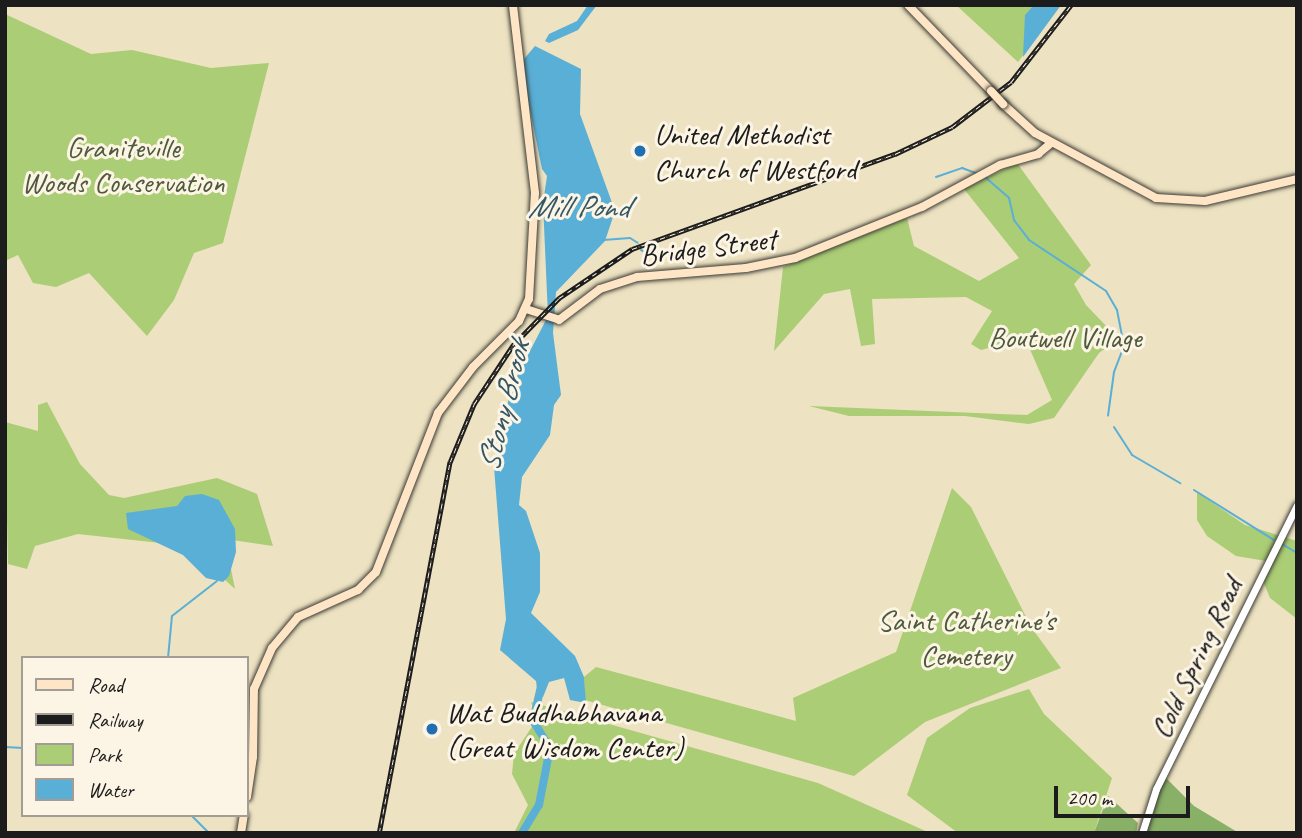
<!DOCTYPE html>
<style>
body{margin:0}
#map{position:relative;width:1302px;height:838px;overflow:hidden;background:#ede2c1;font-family:Caveat,sans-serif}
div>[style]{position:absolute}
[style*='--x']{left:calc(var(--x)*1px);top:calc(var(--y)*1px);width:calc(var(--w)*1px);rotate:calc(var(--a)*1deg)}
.green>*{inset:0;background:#abcd75}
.forest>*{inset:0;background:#88b066}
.water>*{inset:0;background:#59afd6}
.stream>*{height:2px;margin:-1px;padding:0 1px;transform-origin:1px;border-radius:1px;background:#59afd6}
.river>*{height:8px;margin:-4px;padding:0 4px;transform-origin:4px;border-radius:4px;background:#59afd6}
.roads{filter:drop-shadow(0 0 2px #3b3a35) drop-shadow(0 0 2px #3b3a35)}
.tertiary>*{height:7px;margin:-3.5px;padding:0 3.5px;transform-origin:3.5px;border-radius:3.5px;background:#fff}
.secondary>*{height:8px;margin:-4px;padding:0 4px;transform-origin:4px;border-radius:4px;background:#fde5c5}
.rail>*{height:4.5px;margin-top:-2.25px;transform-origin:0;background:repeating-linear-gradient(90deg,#fcf5e5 0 5px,#1c1c1c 0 10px);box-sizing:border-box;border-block:2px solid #1c1c1c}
.bridges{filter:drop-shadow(0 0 2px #3b3a35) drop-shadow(0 0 2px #3b3a35)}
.secondary-bridge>*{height:8px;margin:-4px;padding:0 4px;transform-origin:4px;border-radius:4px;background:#fde5c5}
.dots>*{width:19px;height:19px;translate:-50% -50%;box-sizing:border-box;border:4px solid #fcf5e5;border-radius:50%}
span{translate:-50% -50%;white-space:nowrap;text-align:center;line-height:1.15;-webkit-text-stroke:6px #fcf5e5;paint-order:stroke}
.poi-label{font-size:30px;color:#1c1c1c}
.left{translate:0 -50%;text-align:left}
.park-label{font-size:30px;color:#4e5a3b}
.street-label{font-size:30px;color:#1c1c1c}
.water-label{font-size:32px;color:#345766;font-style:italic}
.frame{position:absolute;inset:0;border:7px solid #1c1c1c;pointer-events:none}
.legend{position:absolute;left:21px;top:656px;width:228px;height:161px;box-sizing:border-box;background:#fcf5e5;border:2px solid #a29e95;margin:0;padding:9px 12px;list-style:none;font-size:21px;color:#1c1c1c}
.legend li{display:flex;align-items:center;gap:14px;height:35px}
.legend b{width:35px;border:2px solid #a29e95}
.scale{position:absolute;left:1054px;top:786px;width:136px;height:32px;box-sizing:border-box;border:4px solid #1c1c1c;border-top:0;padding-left:9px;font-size:21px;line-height:24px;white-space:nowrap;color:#1c1c1c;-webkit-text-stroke:5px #fcf5e5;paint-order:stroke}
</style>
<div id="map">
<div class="green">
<i style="clip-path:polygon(956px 5px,1061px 5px,1018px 62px)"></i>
<i style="clip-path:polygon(5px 14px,91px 54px,132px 50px,211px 68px,269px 63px,223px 243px,194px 253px,174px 300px,147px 336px,89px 273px,56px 287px,33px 283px,18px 255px,5px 261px)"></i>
<i style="clip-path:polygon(1017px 163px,1091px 265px,1074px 284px,1086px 305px,1109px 329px,1113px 343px,1099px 353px,1054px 418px,1029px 424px,965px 416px,849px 416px,809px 406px,1027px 415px,1052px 400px,1025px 338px,981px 350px,971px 344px,992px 311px,966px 297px,872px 299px,875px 344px,861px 346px,850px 289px,824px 294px,774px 351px,783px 267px,907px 218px,914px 246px,979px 281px,1019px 258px,964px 189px)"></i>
<i style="clip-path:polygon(47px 402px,80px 464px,109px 495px,124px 498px,217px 478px,257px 494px,273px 546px,225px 539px,235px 589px,188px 546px,78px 534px,35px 546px,27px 569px,8px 564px,5px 422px,38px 431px,38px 405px)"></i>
<i style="clip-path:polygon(952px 488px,971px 507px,1031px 627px,1061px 668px,925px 722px,854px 776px,585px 700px,584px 677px,596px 667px,796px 721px,793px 698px,896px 652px)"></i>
<i style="clip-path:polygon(1197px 492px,1245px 525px,1297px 541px,1297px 619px,1270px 598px,1263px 581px,1272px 562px,1236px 556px,1207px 536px,1197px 520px)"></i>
<i style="clip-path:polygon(1029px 689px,1044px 714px,1112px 778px,1094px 833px,958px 833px,907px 795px,927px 738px,970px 708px)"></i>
<i style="clip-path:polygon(531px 702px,818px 783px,930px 833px,514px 833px,528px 805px,512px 774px,514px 754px,537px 719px)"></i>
</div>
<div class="forest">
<i style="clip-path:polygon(1163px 775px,1194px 806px,1239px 833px,1142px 833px)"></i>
<i style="clip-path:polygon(1108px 796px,1138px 823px,1136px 833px,1094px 833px)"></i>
</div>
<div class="water">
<i style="clip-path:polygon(588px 5px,597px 5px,578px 30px,549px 43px,545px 41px,549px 34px,577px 21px)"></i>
<i style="clip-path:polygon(1034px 5px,1061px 5px,1023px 57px,1025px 15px)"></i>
<i style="clip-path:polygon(535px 46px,581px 69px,580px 114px,615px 211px,605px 241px,556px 292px,553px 333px,561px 395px,554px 405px,550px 435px,522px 477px,519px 505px,526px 511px,540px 553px,540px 592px,531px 613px,575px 656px,584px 677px,586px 703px,570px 700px,564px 678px,549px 682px,543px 697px,538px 696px,536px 681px,500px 650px,506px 619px,494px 467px,511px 388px,548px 316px,543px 203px,547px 176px,542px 169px,522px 71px,524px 59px)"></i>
<i style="clip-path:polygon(202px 494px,219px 500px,235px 529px,236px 552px,229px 576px,223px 582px,206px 578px,183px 555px,128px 529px,126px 513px,177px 506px,185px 496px)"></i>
</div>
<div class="stream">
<i style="--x:936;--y:177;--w:28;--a:-19"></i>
<i style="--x:962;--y:168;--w:15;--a:20"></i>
<i style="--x:985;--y:177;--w:32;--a:41"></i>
<i style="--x:1009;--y:198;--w:23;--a:77"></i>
<i style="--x:1014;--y:220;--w:25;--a:53"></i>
<i style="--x:1029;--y:240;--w:92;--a:33.5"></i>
<i style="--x:1106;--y:291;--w:22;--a:60"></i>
<i style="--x:1117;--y:310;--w:37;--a:79"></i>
<i style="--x:1124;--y:346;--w:28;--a:111"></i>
<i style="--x:1114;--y:372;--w:44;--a:97.8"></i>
<i style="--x:603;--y:240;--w:27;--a:-4"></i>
<i style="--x:630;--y:238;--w:9;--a:32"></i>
<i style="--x:641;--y:250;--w:9;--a:27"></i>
<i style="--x:649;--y:254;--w:39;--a:-6"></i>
<i style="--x:1114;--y:427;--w:33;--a:57"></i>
<i style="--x:1132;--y:455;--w:56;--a:30.3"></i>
<i style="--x:1194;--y:490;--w:94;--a:32"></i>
<i style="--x:1282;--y:544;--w:17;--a:31"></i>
<i style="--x:168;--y:658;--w:42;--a:-84.6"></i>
<i style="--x:172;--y:616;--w:57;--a:-37.9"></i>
<i style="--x:5;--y:747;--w:18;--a:3"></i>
<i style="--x:191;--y:815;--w:25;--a:45"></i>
</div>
<div class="river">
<i style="--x:522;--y:833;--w:33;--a:-59"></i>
<i style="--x:539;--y:805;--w:58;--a:-79.1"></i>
<i style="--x:550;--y:748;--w:32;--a:-122"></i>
<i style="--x:533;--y:721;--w:35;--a:-77"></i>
</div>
<div class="roads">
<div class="tertiary">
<i style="--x:1142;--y:833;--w:46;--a:-72.3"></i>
<i style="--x:1156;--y:789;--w:317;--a:-63.6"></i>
</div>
<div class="secondary">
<i style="--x:908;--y:5;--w:120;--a:46"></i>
<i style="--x:1003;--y:104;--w:43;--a:42.2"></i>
<i style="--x:1035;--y:133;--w:137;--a:28.2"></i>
<i style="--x:1156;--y:198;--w:49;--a:3.5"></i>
<i style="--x:1205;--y:201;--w:95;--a:-13.4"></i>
<i style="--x:526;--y:309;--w:35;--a:18"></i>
<i style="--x:559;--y:320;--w:51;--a:-37.1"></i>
<i style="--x:600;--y:289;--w:39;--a:-18"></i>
<i style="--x:637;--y:277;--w:109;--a:-4.7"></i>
<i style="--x:746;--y:268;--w:50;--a:-11.5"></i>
<i style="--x:795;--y:258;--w:137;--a:-21.9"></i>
<i style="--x:922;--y:207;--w:89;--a:-28.3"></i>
<i style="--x:1000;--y:165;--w:40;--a:-16"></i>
<i style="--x:1038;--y:154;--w:17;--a:-40"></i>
<i style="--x:247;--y:797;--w:40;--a:-81.5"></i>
<i style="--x:253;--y:757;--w:68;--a:-89.2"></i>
<i style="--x:254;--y:689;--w:45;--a:-66.3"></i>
<i style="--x:272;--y:648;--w:40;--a:-50"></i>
<i style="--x:298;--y:617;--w:66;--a:-24.2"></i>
<i style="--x:358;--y:590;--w:25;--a:-45"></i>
<i style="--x:376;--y:572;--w:171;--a:-68.7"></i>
<i style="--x:438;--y:413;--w:58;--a:-52.7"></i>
<i style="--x:473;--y:367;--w:65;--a:-45"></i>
<i style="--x:519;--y:321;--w:24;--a:-66"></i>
<i style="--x:529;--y:299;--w:106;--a:-86.8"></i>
<i style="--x:535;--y:193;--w:189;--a:-96.7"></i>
<i style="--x:241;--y:833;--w:18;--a:-81"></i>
</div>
</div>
<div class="rail">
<i style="--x:379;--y:833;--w:378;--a:-79.2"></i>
<i style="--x:450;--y:462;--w:63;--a:-67.5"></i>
<i style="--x:474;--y:404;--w:71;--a:-56.5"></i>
<i style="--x:513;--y:345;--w:66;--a:-45.6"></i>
<i style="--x:559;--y:298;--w:88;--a:-33.9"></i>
<i style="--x:632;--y:249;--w:280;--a:-19.9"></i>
<i style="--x:895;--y:154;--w:63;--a:-25.3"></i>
<i style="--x:952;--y:127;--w:74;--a:-37.3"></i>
<i style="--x:1011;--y:82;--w:98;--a:-52.1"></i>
</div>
<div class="bridges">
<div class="secondary-bridge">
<i style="--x:991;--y:91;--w:18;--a:47"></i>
</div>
</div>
<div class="dots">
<i style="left:640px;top:151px;background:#1f6fb2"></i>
<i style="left:432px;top:729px;background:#1f6fb2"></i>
</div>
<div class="poi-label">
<span class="left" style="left:654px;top:151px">United Methodist<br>Church of Westford</span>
<span class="left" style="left:446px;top:729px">Wat Buddhabhavana<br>(Great Wisdom Center)</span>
</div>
<div class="park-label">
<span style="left:123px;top:164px">Graniteville<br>Woods Conservation</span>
<span style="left:1065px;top:337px">Boutwell Village</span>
<span style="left:966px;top:637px">Saint Catherine's<br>Cemetery</span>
</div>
<div class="street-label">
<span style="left:708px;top:247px;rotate:-7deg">Bridge Street</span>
<span style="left:1196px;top:658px;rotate:-64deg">Cold Spring Road</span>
</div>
<div class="water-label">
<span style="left:578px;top:207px">Mill Pond</span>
<span style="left:504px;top:406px;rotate:-76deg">Stony Brook</span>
</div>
<div class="frame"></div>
<ul class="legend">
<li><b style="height:9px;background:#fde5c5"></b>Road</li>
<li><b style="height:9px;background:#1c1c1c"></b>Railway</li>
<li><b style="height:19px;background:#abcd75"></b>Park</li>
<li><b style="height:19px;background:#59afd6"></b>Water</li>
</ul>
<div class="scale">200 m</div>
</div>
